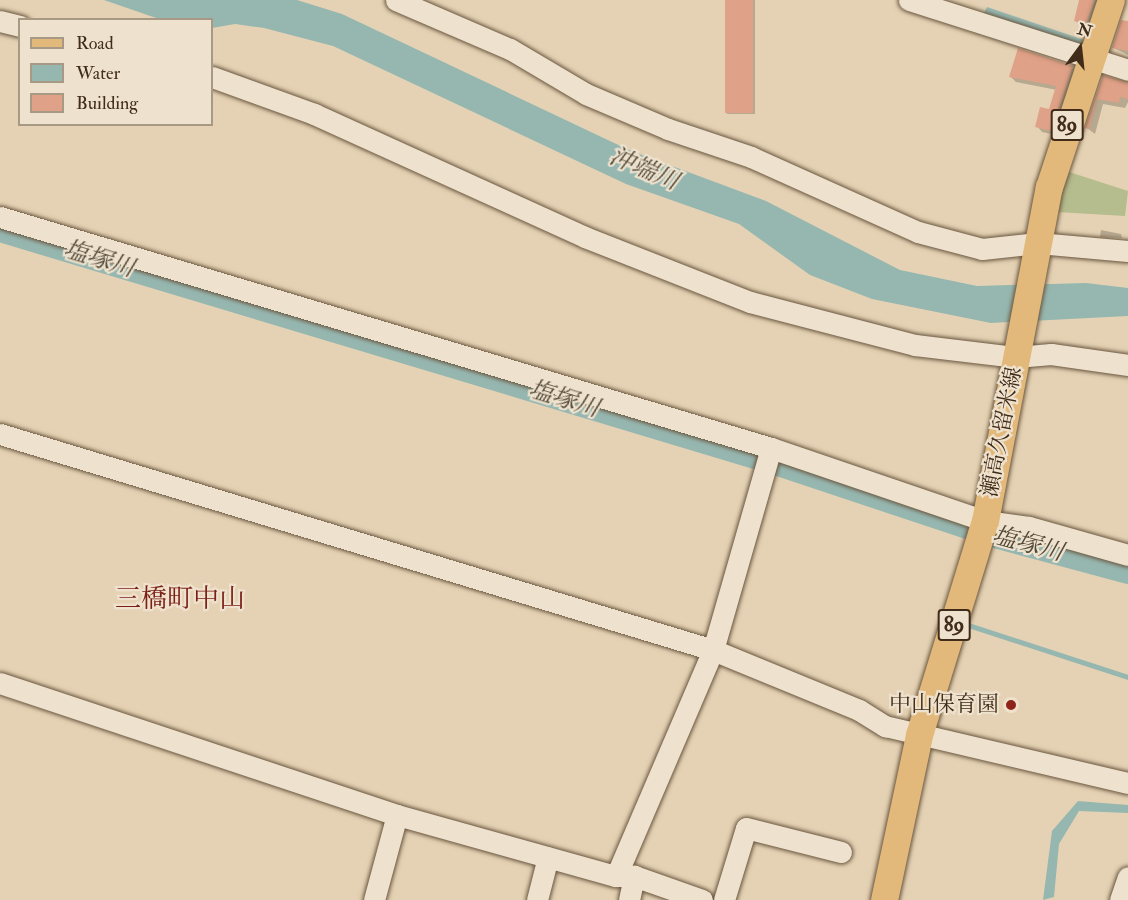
<!DOCTYPE html>
<meta charset="utf-8">
<style>
body{margin:0}
#map{position:relative;width:1128px;height:900px;overflow:hidden;background:#e5d2b4;font-family:"IM FELL Double Pica","Noto Serif JP",serif}
div>[style]{position:absolute}
[style*='--x']{left:calc(var(--x)*1px);top:calc(var(--y)*1px);width:calc(var(--w)*1px);rotate:calc(var(--a)*1deg)}
.green>*{inset:0;background:#b5bc8d}
.water>*{inset:0;background:#96b7b0}
.shadow>*{inset:0;background:#0003;transform-origin:0 0}
.stream>*{height:4.5px;margin:-2.25px;padding:0 2.25px;transform-origin:2.25px;border-radius:2.25px;background:#96b7b0}
.river>*{height:26px;margin:-13px;padding:0 13px;transform-origin:13px;border-radius:13px;background:#96b7b0}
.building>*{inset:0;background:#dfa187;transform-origin:0 0}
.roads{filter:drop-shadow(0 0 2px #69563f) drop-shadow(0 0 2px #69563f)}
.minor>*{height:21px;margin:-10.5px;padding:0 10.5px;transform-origin:10.5px;border-radius:10.5px;background:#eee2ce}
.major>*{height:27px;margin:-13.5px;padding:0 13.5px;transform-origin:13.5px;border-radius:13.5px;background:#e2b97a}
.dots>*{width:16px;height:16px;translate:-50% -50%;box-sizing:border-box;border:3px solid #eee2ce;border-radius:50%}
span{translate:-50% -50%;white-space:nowrap;text-align:center;line-height:1.15;-webkit-text-stroke:4.5px #eee2ce;paint-order:stroke}
.shield-label span{padding:2px 4px;background:#eee2ce;border:2px solid;border-radius:4px;-webkit-text-stroke-width:0}
.shield-label{font-size:21px;color:#402c18;font-weight:700}
.street-label{font-size:22px;color:#402c18}
.poi-label{font-size:22px;color:#402c18}
.right{translate:-100% -50%;text-align:right}
.water-label{font-size:24px;color:#514836;font-style:italic}
.quarter-label{font-size:26px;color:#7a1f14}
.legend{position:absolute;left:18px;top:18px;width:195px;height:108px;box-sizing:border-box;background:#eee2ce;border:2px solid #a89985;margin:0;padding:8px 10px;list-style:none;font-size:18px;color:#402c18}
.legend li{display:flex;align-items:center;gap:12px;height:30px}
.legend b{width:30px;border:2px solid #a89985}
.north{position:absolute;left:1050px;top:18px;width:60px;height:60px;-webkit-text-stroke:4px #eee2ce;paint-order:stroke;rotate:15deg;font-size:16px;font-weight:700;line-height:24px;text-align:center;color:#402c18}
.north::after{content:'';display:block;margin:auto;width:21px;height:27px;background:#402c18;clip-path:polygon(50% 0,100% 100%,50% 72%,0 100%)}
</style>
<div id="map">
<div class="green">
<i style="clip-path:polygon(1063px 170px,1128px 191px,1125px 216px,1057px 212px)"></i>
</div>
<div class="water">
<i style="clip-path:polygon(104px 0,297px 0,342px 14px,629px 150px,766px 201px,900px 270px,977px 286px,1086px 283px,1128px 288px,1128px 316px,991px 323px,872px 299px,810px 275px,739px 224px,626px 184px,333px 46px,264px 28px,235px 24px,212px 28px,212px 20px,159px 19px)"></i>
<i style="clip-path:polygon(987px 7px,1090px 42px,1087px 46px,984px 13px)"></i>
<i style="clip-path:polygon(1078px 801px,1128px 805px,1128px 813px,1079px 811px,1059px 844px,1054px 897px,1043px 900px,1052px 831px)"></i>
</div>
<div class="shadow">
<i style="left:727px;top:0;width:28px;height:114px"></i>
<i style="clip-path:polygon(1081px 0,1101px 0,1090px 28px,1075px 21px)"></i>
<i style="clip-path:polygon(1128px 23px,1128px 55px,1114px 48px)"></i>
<i style="clip-path:polygon(1072px 67px,1077px 72px,1056px 135px,1042px 132px,1037px 126px,1050px 111px,1057px 90px,1016px 82px,1011px 77px)"></i>
<i style="clip-path:polygon(1104px 77px,1128px 82px,1128px 102px,1125px 108px,1103px 104px,1095px 134px,1087px 128px)"></i>
<i style="clip-path:polygon(1101px 230px,1121px 234px,1122px 238px,1100px 237px)"></i>
</div>
<div class="stream">
<i style="--x:962;--y:623;--w:175;--a:18"></i>
</div>
<div class="river">
<i style="--x:0;--y:229;--w:809;--a:16.73"></i>
<i style="--x:775;--y:462;--w:228;--a:18.4"></i>
<i style="--x:991;--y:534;--w:142;--a:15.1"></i>
</div>
<div class="building">
<i style="left:725px;top:0;width:28px;height:113px"></i>
<i style="clip-path:polygon(1079px 0,1094px 0,1086px 24px,1074px 21px)"></i>
<i style="clip-path:polygon(1121px 20px,1128px 21px,1128px 51px,1112px 48px)"></i>
<i style="clip-path:polygon(1018px 48px,1073px 66px,1051px 131px,1035px 127px,1040px 107px,1049px 109px,1056px 86px,1009px 77px)"></i>
<i style="clip-path:polygon(1103px 75px,1128px 82px,1128px 99px,1120px 97px,1119px 103px,1097px 99px,1089px 129px,1085px 128px)"></i>
</div>
<div class="roads">
<div class="minor">
<i style="--x:396;--y:0;--w:124;--a:23.3"></i>
<i style="--x:510;--y:49;--w:88;--a:30.6"></i>
<i style="--x:586;--y:94;--w:89;--a:23.1"></i>
<i style="--x:668;--y:129;--w:88;--a:18.6"></i>
<i style="--x:751;--y:157;--w:183;--a:24.2"></i>
<i style="--x:918;--y:232;--w:66;--a:14.9"></i>
<i style="--x:982;--y:249;--w:56;--a:-6.1"></i>
<i style="--x:1038;--y:243;--w:90;--a:5.1"></i>
<i style="--x:909;--y:0;--w:230;--a:17.7"></i>
<i style="--x:0;--y:21;--w:21;--a:14"></i>
<i style="--x:212;--y:77;--w:109;--a:19.9"></i>
<i style="--x:314;--y:114;--w:298;--a:24.4"></i>
<i style="--x:585;--y:237;--w:177;--a:21.5"></i>
<i style="--x:750;--y:302;--w:171;--a:14.6"></i>
<i style="--x:915;--y:345;--w:102;--a:6.8"></i>
<i style="--x:1016;--y:357;--w:35;--a:-5"></i>
<i style="--x:1051;--y:354;--w:78;--a:8.1"></i>
<i style="--x:0;--y:217;--w:805;--a:16.68"></i>
<i style="--x:771;--y:448;--w:210;--a:106"></i>
<i style="--x:713;--y:650;--w:246;--a:113.2"></i>
<i style="--x:0;--y:434;--w:745;--a:16.85"></i>
<i style="--x:713;--y:650;--w:158;--a:22.3"></i>
<i style="--x:859;--y:710;--w:31;--a:32"></i>
<i style="--x:885;--y:726;--w:250;--a:13.2"></i>
<i style="--x:771;--y:448;--w:226;--a:18.8"></i>
<i style="--x:985;--y:521;--w:44;--a:7.8"></i>
<i style="--x:1029;--y:527;--w:103;--a:15.8"></i>
<i style="--x:0;--y:683;--w:418;--a:18.4"></i>
<i style="--x:397;--y:815;--w:227;--a:15.6"></i>
<i style="--x:616;--y:876;--w:18;--a:0"></i>
<i style="--x:634;--y:876;--w:72;--a:19.4"></i>
<i style="--x:374;--y:900;--w:88;--a:-74.9"></i>
<i style="--x:537;--y:900;--w:44;--a:-75.7"></i>
<i style="--x:629;--y:900;--w:25;--a:-78"></i>
<i style="--x:724;--y:900;--w:75;--a:-73"></i>
<i style="--x:746;--y:828;--w:98;--a:14.2"></i>
<i style="--x:1120;--y:900;--w:24;--a:-71"></i>
</div>
<div class="major">
<i style="--x:884;--y:900;--w:169;--a:-78"></i>
<i style="--x:919;--y:735;--w:224;--a:-72.9"></i>
<i style="--x:985;--y:521;--w:340;--a:-79.2"></i>
<i style="--x:1049;--y:187;--w:197;--a:-71.7"></i>
</div>
</div>
<div class="dots">
<i style="left:1011px;top:705px;background:#8f2418"></i>
</div>
<div class="shield-label">
<span style="left:1067px;top:125px">89</span>
<span style="left:954px;top:625px">89</span>
</div>
<div class="street-label">
<span style="left:1002px;top:432px;rotate:-79deg">瀬高久留米線</span>
</div>
<div class="poi-label">
<span class="right" style="left:999px;top:705px">中山保育園</span>
</div>
<div class="water-label">
<span style="left:644px;top:169px;rotate:23deg">沖端川</span>
<span style="left:99px;top:259px;rotate:17deg">塩塚川</span>
<span style="left:564px;top:399px;rotate:17deg">塩塚川</span>
<span style="left:1028px;top:544px;rotate:15deg">塩塚川</span>
</div>
<div class="quarter-label">
<span style="left:180px;top:600px">三橋町中山</span>
</div>
<ul class="legend">
<li><b style="height:8px;background:#e2b97a"></b>Road</li>
<li><b style="height:16px;background:#96b7b0"></b>Water</li>
<li><b style="height:16px;background:#dfa187"></b>Building</li>
</ul>
<div class="north">N</div>
</div>
